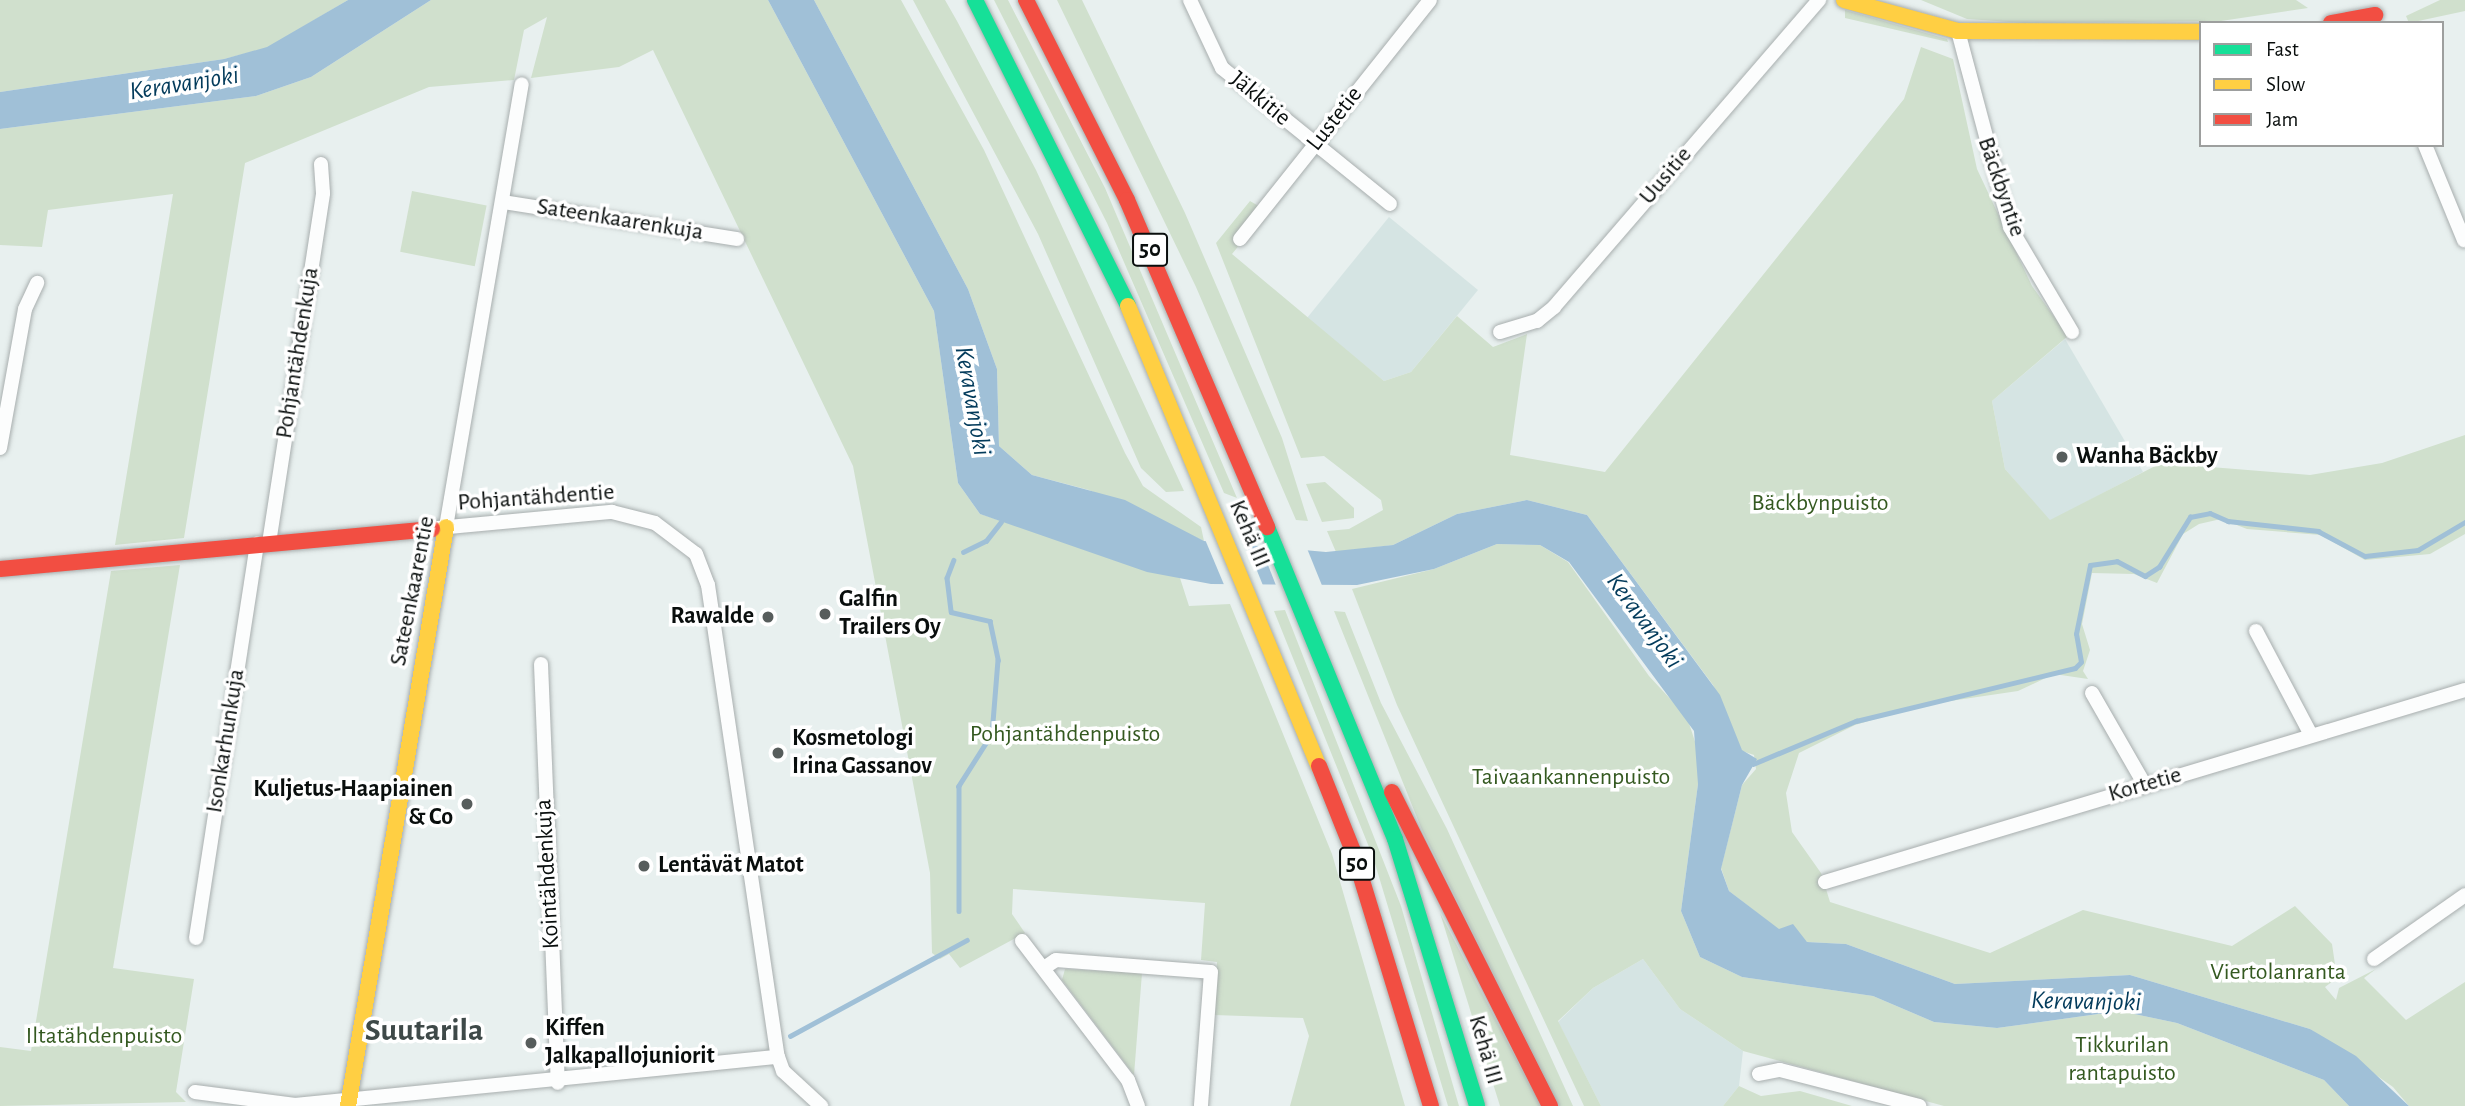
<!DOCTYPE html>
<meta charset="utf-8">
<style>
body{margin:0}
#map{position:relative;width:2465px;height:1106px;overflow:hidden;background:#e8f0ef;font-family:"Alegreya Sans",sans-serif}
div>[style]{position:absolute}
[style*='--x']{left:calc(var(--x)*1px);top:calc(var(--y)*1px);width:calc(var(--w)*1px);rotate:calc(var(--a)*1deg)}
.built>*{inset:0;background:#d5e4e3}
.green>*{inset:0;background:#d0e0cd;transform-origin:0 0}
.water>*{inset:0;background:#a0c0d7}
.pier>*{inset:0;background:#e8f0ef}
.stream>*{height:4.5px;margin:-2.25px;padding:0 2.25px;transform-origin:2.25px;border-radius:2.25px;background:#a0c0d7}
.roads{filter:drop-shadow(0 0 2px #a8aeae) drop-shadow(0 0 2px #a8aeae)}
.street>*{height:14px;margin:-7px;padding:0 7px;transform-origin:7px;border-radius:7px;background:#fcfdfd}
.fast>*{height:16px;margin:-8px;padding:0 8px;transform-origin:8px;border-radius:8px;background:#16e098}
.slow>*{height:16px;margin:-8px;padding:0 8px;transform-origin:8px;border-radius:8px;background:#ffcf43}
.jam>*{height:16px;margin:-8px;padding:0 8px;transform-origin:8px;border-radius:8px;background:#f24e42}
.dots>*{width:19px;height:19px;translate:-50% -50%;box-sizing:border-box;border:4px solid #fff;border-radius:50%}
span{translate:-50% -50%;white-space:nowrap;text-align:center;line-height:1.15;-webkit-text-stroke:7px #fff;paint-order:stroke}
.shield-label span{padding:2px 5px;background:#fff;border:2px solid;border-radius:5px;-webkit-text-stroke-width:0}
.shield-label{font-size:23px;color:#090e0d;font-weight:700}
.street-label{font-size:24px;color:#090e0d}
.poi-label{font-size:24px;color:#090e0d;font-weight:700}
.left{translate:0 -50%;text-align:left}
.right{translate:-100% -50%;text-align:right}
.park-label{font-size:24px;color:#345920}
.water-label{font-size:26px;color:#033b5b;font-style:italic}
.district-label{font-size:32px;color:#3e4948;font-weight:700}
.legend{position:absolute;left:2199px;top:21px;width:245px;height:126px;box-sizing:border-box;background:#fff;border:2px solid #9d9f9e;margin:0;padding:9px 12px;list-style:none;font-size:21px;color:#090e0d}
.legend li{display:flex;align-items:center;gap:14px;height:35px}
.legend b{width:35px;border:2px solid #9d9f9e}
</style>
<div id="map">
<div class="built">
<i style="clip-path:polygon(1389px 217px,1478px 290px,1411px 372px,1384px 381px,1307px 318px)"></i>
<i style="clip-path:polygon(2065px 339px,2143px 472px,2050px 521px,2005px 469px,1992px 401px)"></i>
<i style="clip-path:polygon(1643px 959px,1680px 1009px,1743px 1051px,1739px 1086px,1723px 1106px,1601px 1106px,1558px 1022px,1593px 988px)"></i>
</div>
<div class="green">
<i style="clip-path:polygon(0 0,348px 0,267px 48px,224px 59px,0 92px)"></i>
<i style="clip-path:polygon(431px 0,768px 0,934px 311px,958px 483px,980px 514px,1180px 578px,1189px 606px,1230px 604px,1332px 854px,1405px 1106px,1290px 1106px,1309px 1036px,1303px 1018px,1214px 1015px,1217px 962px,1201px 960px,1205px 903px,1013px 889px,1012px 914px,1025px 933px,960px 968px,949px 954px,940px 959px,932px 953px,930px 873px,853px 466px,653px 50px,619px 67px,531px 78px,547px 17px,524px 30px,514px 80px,429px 87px,245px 163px,184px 538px,115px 545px,173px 194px,48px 210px,42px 247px,0 245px,0 129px,256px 96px,311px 77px)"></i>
<i style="clip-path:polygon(814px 0,901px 0,984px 150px,1125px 453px,1143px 486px,1201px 527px,1204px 541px,1089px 490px,1032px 475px,999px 446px,997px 369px,968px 289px)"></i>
<i style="clip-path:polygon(913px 0,945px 0,957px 21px,1036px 170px,1184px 491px,1166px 492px,1141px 468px,1038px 234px)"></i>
<i style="clip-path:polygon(994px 0,1008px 0,1105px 188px,1237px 498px,1224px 493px,1107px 223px)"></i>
<i style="clip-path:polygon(1057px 0,1082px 0,1185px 213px,1282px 438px,1308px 521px,1296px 520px,1196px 287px)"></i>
<i style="clip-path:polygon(1921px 0,2296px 0,2308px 8px,2221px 21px,2024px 23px,1967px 19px)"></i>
<i style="clip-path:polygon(2440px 0,2465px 0,2465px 11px,2409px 23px,2406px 16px)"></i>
<i style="clip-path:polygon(1845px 10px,1947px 39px,1948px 42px,1845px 18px)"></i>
<i style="clip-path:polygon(1921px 47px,1953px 59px,1977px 169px,2032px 286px,2068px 336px,1992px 401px,2005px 469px,2050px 520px,2161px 463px,2310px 475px,2382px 463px,2465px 435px,2465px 534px,2430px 554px,2365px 560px,2321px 535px,2247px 529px,2221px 519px,2199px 524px,2183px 534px,2157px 583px,2134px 574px,2092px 573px,2082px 624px,2090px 650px,2083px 671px,2088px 679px,2054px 674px,2018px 691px,1923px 705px,1855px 725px,1799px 753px,1786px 793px,1792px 832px,1821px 873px,1830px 902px,1990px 953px,2083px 910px,2232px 946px,2295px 906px,2332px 944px,2337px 978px,2325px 987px,2336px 1000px,2339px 988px,2376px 969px,2364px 978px,2406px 1020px,2465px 982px,2465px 1106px,2409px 1106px,2393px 1087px,2310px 1029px,2130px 975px,1955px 984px,1846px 944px,1807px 942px,1779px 930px,1729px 891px,1721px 868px,1742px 785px,1756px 769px,1754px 755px,1742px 751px,1713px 685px,1587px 515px,1527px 500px,1457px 514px,1393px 545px,1336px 552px,1327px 531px,1349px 529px,1383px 510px,1381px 500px,1324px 456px,1301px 458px,1216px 243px,1250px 201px,1267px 211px,1232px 254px,1384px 381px,1411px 372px,1457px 316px,1493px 347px,1527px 334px,1510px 455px,1605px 472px,1904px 99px)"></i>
<i style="left:412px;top:191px;width:76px;height:62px;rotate:11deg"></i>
<i style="clip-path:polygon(1325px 482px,1354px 508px,1354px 518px,1322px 522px,1306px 484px)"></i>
<i style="clip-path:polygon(1497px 544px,1540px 545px,1568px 562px,1649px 676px,1687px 717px,1698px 751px,1698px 784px,1681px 911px,1700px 957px,1742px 977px,1873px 996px,1934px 1022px,1997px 1028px,2120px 1011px,2177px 1023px,2324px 1080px,2349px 1106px,1944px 1106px,1743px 1051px,1680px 1009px,1643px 959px,1593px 988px,1558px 1021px,1601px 1106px,1584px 1106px,1397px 705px,1352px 589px,1434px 569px)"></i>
<i style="clip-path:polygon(180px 565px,113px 968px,194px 979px,176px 1092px,186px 1102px,0 1106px,0 1047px,31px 1051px,111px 571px)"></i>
<i style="clip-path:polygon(1285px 610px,1401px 906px,1459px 1106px,1448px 1106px,1373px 857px,1274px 611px)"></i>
<i style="clip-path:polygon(1334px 611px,1345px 612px,1381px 703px,1447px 829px,1573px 1106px,1559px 1106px,1422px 830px)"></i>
<i style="clip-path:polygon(1440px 913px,1541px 1106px,1500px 1106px)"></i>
<i style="clip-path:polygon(1065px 969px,1142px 973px,1134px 1075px,1062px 980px)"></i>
<i style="clip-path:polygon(1739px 1086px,1761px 1096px,1800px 1091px,1852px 1106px,1723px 1106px)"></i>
</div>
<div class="water">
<i style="clip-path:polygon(348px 0,431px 0,311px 77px,256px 96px,0 129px,0 92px,224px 59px,267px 47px)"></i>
<i style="clip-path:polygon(768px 0,814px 0,968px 289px,997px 369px,999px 446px,1032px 475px,1125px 500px,1204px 541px,1326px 552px,1393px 545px,1457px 514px,1527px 500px,1587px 515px,1720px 695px,1742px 750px,1757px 759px,1742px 785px,1721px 869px,1729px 891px,1779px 929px,1793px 924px,1807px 942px,1846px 944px,1955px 984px,2130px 975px,2310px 1029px,2356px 1056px,2409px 1106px,2349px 1106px,2324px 1080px,2177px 1023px,2120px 1011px,1997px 1028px,1934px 1022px,1873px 996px,1742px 977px,1700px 957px,1681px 911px,1698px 784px,1694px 731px,1569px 562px,1540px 545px,1497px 544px,1434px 569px,1357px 585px,1211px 584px,1147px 572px,980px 514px,958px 483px,934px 311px)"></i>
</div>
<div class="pier">
<i style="clip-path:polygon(1204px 537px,1245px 541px,1264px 588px,1225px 587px)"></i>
<i style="clip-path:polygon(1259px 542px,1306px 546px,1323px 588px,1277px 588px)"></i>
</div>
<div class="stream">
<i style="--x:963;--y:552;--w:25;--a:-26"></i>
<i style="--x:986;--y:541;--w:24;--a:-52"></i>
<i style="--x:954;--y:560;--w:19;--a:111"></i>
<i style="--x:947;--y:578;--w:34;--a:83"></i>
<i style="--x:951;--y:612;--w:40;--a:13"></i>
<i style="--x:990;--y:621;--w:40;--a:78"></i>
<i style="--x:998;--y:660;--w:74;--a:94.6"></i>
<i style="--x:992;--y:734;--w:62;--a:122.4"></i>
<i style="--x:959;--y:786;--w:125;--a:90"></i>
<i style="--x:1753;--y:764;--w:112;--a:-22.7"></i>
<i style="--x:1856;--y:721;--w:225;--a:-13.6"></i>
<i style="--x:2075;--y:668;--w:8;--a:-45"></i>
<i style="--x:2081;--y:662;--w:28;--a:-100"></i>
<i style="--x:2076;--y:634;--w:70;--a:-78.5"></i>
<i style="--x:2090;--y:565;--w:27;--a:-8"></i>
<i style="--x:2117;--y:561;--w:32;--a:28"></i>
<i style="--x:2145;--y:576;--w:17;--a:-33"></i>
<i style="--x:2159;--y:567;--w:59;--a:-58.2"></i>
<i style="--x:2190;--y:517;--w:20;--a:-11"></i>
<i style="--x:2210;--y:513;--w:20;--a:24"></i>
<i style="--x:2228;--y:521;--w:91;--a:6.3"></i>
<i style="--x:2318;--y:531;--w:53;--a:28"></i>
<i style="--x:2365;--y:556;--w:53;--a:-6.5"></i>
<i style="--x:2418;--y:550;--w:55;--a:-30.8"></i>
<i style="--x:790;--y:1036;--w:201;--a:-28.5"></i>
</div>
<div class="roads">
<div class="street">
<i style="--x:1190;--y:0;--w:75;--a:64.8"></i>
<i style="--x:1222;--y:68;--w:216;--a:39"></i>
<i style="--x:1958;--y:31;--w:203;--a:75.1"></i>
<i style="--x:2010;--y:227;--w:122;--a:59.4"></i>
<i style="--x:2425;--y:145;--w:103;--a:67.7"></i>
<i style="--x:503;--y:202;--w:237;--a:9"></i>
<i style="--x:1240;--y:239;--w:305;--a:-51.5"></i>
<i style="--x:1500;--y:332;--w:39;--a:-17"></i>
<i style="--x:1537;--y:321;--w:22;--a:-39"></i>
<i style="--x:1554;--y:307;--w:406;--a:-49.2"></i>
<i style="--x:0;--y:448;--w:141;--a:-79.8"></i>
<i style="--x:25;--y:309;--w:29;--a:-65"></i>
<i style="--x:446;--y:527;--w:449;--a:-80.3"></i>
<i style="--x:438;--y:528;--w:175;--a:-5.3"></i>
<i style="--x:612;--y:512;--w:44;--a:14.3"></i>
<i style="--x:655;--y:523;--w:51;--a:37.1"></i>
<i style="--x:696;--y:554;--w:33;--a:69"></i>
<i style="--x:708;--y:585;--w:477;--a:81.6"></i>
<i style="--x:778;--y:1057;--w:15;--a:70"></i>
<i style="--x:783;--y:1071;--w:52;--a:42.6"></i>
<i style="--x:269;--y:543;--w:354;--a:-81.2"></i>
<i style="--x:323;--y:193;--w:29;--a:-94"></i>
<i style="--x:2256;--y:631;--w:118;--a:62.1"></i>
<i style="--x:541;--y:664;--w:419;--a:87.7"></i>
<i style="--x:2092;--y:693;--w:106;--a:60.1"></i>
<i style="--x:1825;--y:882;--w:668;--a:-16.7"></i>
<i style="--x:196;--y:938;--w:399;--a:-81.2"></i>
<i style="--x:1022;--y:941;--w:175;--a:52.7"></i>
<i style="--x:1128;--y:1080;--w:28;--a:69"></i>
<i style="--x:2374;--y:959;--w:111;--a:-35.1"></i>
<i style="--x:1044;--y:968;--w:14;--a:-34"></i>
<i style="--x:1056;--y:960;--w:155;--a:4.4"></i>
<i style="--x:1211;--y:972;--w:134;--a:94.3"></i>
<i style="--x:1759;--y:1074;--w:21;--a:-11"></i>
<i style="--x:1780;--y:1070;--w:144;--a:14.5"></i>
<i style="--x:195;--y:1092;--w:101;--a:7.4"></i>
<i style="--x:295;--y:1105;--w:485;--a:-5.7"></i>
</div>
<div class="fast">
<i style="--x:975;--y:0;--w:342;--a:63.4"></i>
<i style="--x:1267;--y:527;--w:337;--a:67.7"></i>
<i style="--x:1395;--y:839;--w:279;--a:72.9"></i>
</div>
<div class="slow">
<i style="--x:1844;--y:0;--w:118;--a:15.2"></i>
<i style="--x:1958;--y:31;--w:243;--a:0.2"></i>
<i style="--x:1128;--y:306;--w:498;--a:67.5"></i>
<i style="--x:348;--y:1106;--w:587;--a:-80.39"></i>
</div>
<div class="jam">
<i style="--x:1026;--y:0;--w:224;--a:63.2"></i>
<i style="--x:1127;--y:200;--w:356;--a:66.8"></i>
<i style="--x:2331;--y:23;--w:45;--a:-10.3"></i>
<i style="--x:0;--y:569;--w:434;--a:-5.3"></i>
<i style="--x:1319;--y:766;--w:92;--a:68.2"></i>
<i style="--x:1353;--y:851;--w:267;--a:73"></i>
<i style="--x:1392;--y:792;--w:352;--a:63.3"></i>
</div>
</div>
<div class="dots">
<i style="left:2062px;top:457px;background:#575d5c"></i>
<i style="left:825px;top:614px;background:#575d5c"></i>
<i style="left:768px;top:617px;background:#575d5c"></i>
<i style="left:778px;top:753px;background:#575d5c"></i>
<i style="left:467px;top:804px;background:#575d5c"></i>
<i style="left:644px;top:866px;background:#575d5c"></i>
<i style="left:531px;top:1043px;background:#575d5c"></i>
</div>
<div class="shield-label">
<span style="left:1150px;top:250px">50</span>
<span style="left:1357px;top:864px">50</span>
</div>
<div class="street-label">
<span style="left:1260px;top:99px;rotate:40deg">Jäkkitie</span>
<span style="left:1335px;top:119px;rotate:-52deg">Lustetie</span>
<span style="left:1666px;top:176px;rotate:-50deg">Uusitie</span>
<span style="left:2001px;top:187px;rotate:71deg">Bäckbyntie</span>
<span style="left:620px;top:220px;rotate:9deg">Sateenkaarenkuja</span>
<span style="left:298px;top:353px;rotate:-81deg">Pohjantähdenkuja</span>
<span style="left:536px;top:498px;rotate:-4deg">Pohjantähdentie</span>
<span style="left:1249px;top:534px;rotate:67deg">Kehä III</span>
<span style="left:413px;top:591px;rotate:-79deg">Sateenkaarentie</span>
<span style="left:226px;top:741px;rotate:-81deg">Isonkarhunkuja</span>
<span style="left:2145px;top:785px;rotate:-16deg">Kortetie</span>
<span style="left:548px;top:874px;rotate:-93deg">Kointähdenkuja</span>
<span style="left:1485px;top:1050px;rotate:74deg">Kehä III</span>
</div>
<div class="poi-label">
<span class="left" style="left:2076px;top:457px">Wanha Bäckby</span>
<span class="left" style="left:839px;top:614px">Galfin<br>Trailers Oy</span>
<span class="right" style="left:754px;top:617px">Rawalde</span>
<span class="left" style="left:792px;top:753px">Kosmetologi<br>Irina Gassanov</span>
<span class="right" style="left:453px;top:804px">Kuljetus-Haapiainen<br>&amp; Co</span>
<span class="left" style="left:658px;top:866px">Lentävät Matot</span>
<span class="left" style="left:545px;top:1043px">Kiffen<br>Jalkapallojuniorit</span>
</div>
<div class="park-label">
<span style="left:1820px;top:504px">Bäckbynpuisto</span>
<span style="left:1065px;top:735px">Pohjantähdenpuisto</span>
<span style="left:1571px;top:778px">Taivaankannenpuisto</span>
<span style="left:2278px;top:973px">Viertolanranta</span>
<span style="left:104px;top:1037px">Iltatähdenpuisto</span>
<span style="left:2122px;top:1060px">Tikkurilan<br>rantapuisto</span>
</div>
<div class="water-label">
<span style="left:184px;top:84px;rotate:-9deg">Keravanjoki</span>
<span style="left:972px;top:401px;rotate:80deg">Keravanjoki</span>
<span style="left:1644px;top:621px;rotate:54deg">Keravanjoki</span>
<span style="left:2086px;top:1002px;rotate:1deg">Keravanjoki</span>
</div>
<div class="district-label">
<span style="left:424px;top:1030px">Suutarila</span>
</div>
<ul class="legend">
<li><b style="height:9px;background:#16e098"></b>Fast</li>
<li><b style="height:9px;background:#ffcf43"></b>Slow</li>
<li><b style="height:9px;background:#f24e42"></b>Jam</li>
</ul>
</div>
